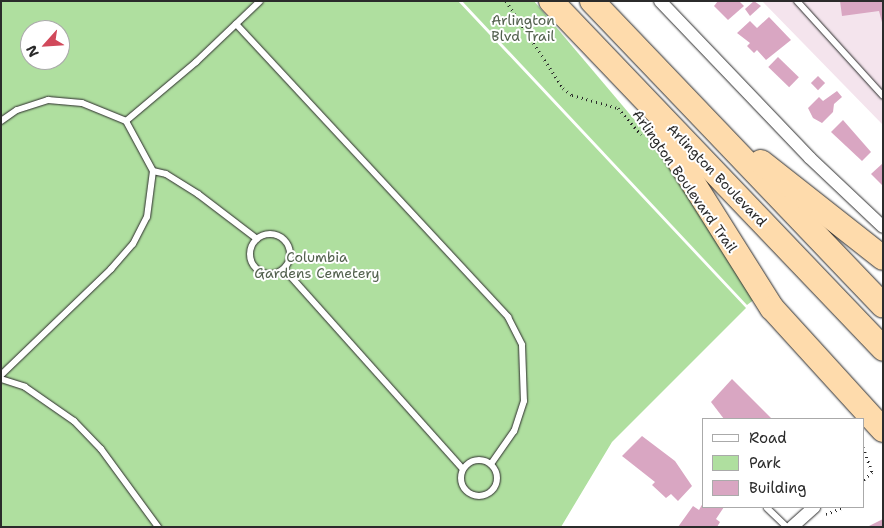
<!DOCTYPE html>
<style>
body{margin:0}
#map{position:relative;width:884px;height:528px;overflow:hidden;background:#fff;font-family:"Shantell Sans",sans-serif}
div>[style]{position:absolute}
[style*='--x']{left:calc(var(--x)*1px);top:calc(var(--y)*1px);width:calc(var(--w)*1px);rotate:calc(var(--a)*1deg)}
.built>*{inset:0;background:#f4e4ed}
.green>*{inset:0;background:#afdf9f}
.building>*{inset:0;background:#d9a6c2;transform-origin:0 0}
.path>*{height:3px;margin-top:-1.5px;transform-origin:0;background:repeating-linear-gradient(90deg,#2b2b2b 0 1px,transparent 0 5px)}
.roads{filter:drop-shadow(0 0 1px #2b2b2b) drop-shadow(0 0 1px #2b2b2b)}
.lane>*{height:6px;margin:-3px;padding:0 3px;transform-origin:3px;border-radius:3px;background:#fff}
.lane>.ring{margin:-3px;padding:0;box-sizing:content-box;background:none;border:6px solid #fff;border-radius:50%}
.street>*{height:12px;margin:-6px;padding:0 6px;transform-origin:6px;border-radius:6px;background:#fff}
.highway>*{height:24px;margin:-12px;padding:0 12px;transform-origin:12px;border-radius:12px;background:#fedbac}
span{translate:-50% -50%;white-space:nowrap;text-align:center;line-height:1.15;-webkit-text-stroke:4px #fff;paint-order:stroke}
.park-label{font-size:14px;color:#53614e}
.street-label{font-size:14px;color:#2b2b2b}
.frame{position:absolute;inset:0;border:2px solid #2b2b2b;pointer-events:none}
.legend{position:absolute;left:702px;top:418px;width:162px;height:90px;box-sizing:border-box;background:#fff;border:1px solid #aaa;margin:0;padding:6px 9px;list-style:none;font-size:15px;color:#2b2b2b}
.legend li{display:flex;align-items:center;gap:10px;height:25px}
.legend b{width:25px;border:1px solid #aaa}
.north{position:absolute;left:20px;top:20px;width:50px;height:50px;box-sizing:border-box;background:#fff;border:1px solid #aaa;border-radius:50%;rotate:244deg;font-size:14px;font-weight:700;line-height:20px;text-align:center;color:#2b2b2b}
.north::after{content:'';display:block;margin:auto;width:18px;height:22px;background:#d1495b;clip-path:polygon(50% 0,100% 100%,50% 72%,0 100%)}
</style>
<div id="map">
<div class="built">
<i style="clip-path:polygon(762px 1px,883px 1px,883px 125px)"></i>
</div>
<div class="green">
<i style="clip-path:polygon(evenodd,1px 1px,458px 1px,746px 308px,612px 442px,561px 527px,1px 527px,1px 1px,30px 30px,60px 30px,60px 60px,30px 60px,30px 30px)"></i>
<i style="clip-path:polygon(462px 1px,534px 1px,666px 157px,759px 296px,747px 305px)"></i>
</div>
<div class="building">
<i style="clip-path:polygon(718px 1px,739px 1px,744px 6px,728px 20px,714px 6px)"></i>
<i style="clip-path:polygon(754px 1px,761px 6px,750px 16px,745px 9px)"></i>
<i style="clip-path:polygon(840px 1px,883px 1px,883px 26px,879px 11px,842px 16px)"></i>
<i style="clip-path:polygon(769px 17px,791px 40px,766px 60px,757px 50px,754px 53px,747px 46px,750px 43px,737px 33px,750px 21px,757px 28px)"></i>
<i style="left:778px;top:57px;width:29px;height:14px;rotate:44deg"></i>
<i style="left:818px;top:76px;width:10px;height:10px;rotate:45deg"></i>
<i style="clip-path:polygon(837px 91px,842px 97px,834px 104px,833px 112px,822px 123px,813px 118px,808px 108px,819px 97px,823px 101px)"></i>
<i style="clip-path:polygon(843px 120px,871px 152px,862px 161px,831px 132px)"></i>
<i style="clip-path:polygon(883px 163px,883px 186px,871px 174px)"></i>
<i style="clip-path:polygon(732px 379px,772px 419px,724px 419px,711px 402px)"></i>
<i style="clip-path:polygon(642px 436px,675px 461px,692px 486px,678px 501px,671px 494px,666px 498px,652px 485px,655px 482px,622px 456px)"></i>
<i style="clip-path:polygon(703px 503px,703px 507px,724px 507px,716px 519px,720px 522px,717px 527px,678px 527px,693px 506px,699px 510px)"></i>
<i style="clip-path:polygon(883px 519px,883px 527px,867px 527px)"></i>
</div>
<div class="path">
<i style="--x:506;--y:1;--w:104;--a:56.8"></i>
<i style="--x:563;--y:88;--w:11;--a:38"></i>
<i style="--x:572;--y:95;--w:48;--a:15.8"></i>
<i style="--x:618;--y:108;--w:35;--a:49"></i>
<i style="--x:863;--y:447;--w:27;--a:70"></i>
<i style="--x:872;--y:472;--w:12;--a:138"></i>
<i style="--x:826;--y:514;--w:19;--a:-21"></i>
</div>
<div class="roads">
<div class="lane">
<i style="--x:797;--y:1;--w:128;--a:47.8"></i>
<i style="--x:236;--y:24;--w:400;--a:47.1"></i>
<i style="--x:508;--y:317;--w:31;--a:63"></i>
<i style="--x:522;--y:345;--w:56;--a:88"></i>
<i style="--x:524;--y:401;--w:32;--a:108"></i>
<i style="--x:514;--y:431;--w:40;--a:124.9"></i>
<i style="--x:1;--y:121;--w:19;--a:-35"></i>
<i style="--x:17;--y:110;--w:33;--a:-18"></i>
<i style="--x:48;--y:100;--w:34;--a:5"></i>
<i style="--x:82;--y:103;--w:48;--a:22.2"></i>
<i style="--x:126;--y:121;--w:92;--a:-40.1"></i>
<i style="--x:196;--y:62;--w:88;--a:-43.6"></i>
<i style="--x:153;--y:171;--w:13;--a:13"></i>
<i style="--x:166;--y:174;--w:38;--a:32"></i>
<i style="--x:198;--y:194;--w:74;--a:37.3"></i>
<i class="ring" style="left:250px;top:234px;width:34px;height:34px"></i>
<i style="--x:284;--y:269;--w:268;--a:48.2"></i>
<i style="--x:1;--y:375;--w:153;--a:-43.9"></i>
<i style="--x:111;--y:269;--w:33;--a:-49"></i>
<i style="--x:133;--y:244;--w:30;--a:-63"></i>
<i style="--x:147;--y:217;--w:46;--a:-82.6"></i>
<i style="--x:153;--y:171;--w:57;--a:-118.4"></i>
<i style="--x:1;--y:379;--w:25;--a:18"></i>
<i style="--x:25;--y:387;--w:60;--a:34.8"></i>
<i style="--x:74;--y:421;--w:39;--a:46"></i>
<i style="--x:101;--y:449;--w:97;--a:53.8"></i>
<i class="ring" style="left:461px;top:460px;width:30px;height:30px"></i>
<i style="--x:767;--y:508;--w:28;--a:44"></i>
</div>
<div class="street">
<i style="--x:660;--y:1;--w:217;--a:46.3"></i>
<i style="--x:810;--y:158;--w:100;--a:43.4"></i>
<i style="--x:792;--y:527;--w:30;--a:-42"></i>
</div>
<div class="highway">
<i style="--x:551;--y:1;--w:481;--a:46.3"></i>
<i style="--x:592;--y:1;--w:421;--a:46.3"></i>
<i style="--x:661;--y:132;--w:208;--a:57.8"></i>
<i style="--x:772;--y:308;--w:165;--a:47.7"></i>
<i style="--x:761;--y:162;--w:155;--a:38.2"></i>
</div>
</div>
<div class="park-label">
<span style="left:523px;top:28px">Arlington<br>Blvd Trail</span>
<span style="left:317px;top:265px">Columbia<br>Gardens Cemetery</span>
</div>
<div class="street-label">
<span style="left:717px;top:175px;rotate:46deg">Arlington Boulevard</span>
<span style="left:685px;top:181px;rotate:55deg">Arlington Boulevard Trail</span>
</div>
<div class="frame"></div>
<ul class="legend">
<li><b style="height:6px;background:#fff"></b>Road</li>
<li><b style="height:14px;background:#afdf9f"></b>Park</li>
<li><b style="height:14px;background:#d9a6c2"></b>Building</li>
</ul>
<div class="north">N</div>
</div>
